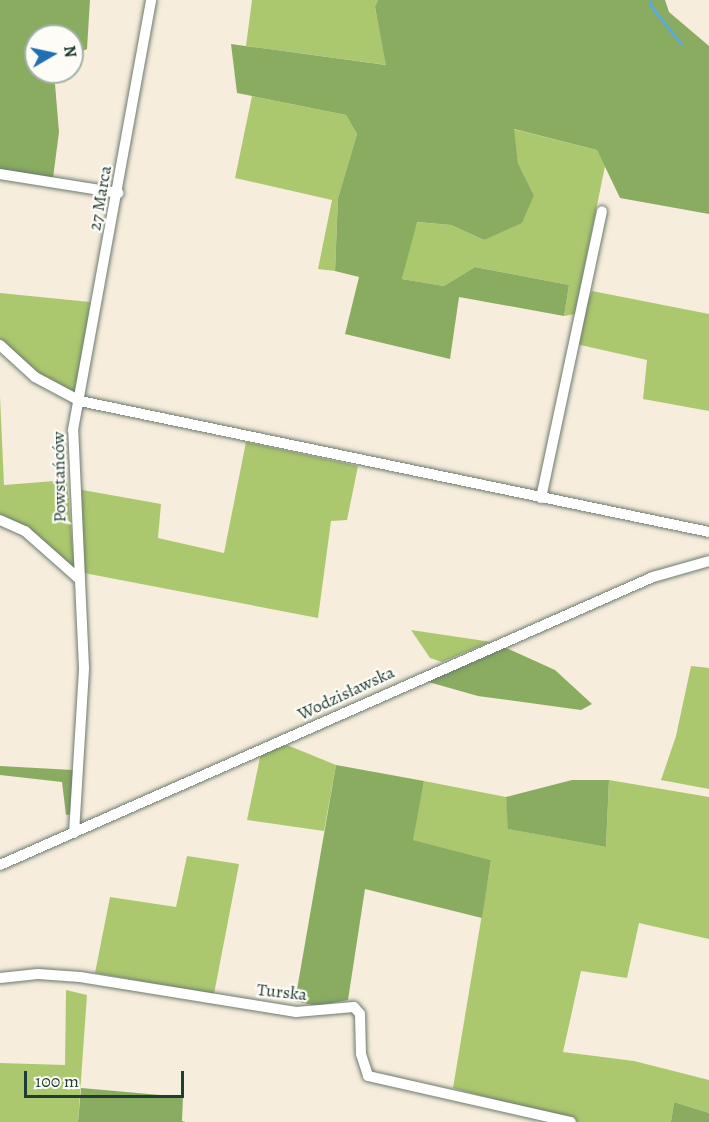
<!DOCTYPE html>
<meta charset="utf-8">
<style>
body{margin:0}
#map{position:relative;width:709px;height:1122px;overflow:hidden;background:#f7eddc;font-family:Alegreya,serif}
div>[style]{position:absolute}
[style*='--x']{left:calc(var(--x)*1px);top:calc(var(--y)*1px);width:calc(var(--w)*1px);rotate:calc(var(--a)*1deg)}
.green>*{inset:0;background:#acc86e}
.forest>*{inset:0;background:#89ac61}
.stream>*{height:3px;margin:-1.5px;padding:0 1.5px;transform-origin:1.5px;border-radius:1.5px;background:#5ea9d6}
.roads{filter:drop-shadow(0 0 2px #6b7b6f) drop-shadow(0 0 2px #6b7b6f)}
.minor>*{height:10px;margin:-5px;padding:0 5px;transform-origin:5px;border-radius:5px;background:#fff}
span{translate:-50% -50%;white-space:nowrap;text-align:center;line-height:1.15;-webkit-text-stroke:4.5px #fdfcf7;paint-order:stroke}
.street-label{font-size:18px;color:#1f3d34}
.north{position:absolute;left:24px;top:24px;width:60px;height:60px;box-sizing:border-box;background:#fdfcf7;border:2px solid #a4b0a9;border-radius:50%;rotate:81deg;font-size:16px;font-weight:700;line-height:24px;text-align:center;color:#1f3d34}
.north::after{content:'';display:block;margin:auto;width:21px;height:27px;background:#1f6fb2;clip-path:polygon(50% 0,100% 100%,50% 72%,0 100%)}
.scale{position:absolute;left:24px;top:1071px;width:160px;height:27px;box-sizing:border-box;border:3px solid #1f3d34;border-top:0;padding-left:8px;font-size:18px;line-height:21px;white-space:nowrap;color:#1f3d34;-webkit-text-stroke:4px #fdfcf7;paint-order:stroke}
</style>
<div id="map">
<div class="green">
<i style="clip-path:polygon(252px 0,378px 0,375px 8px,387px 65px,246px 46px)"></i>
<i style="clip-path:polygon(252px 96px,346px 115px,357px 134px,338px 198px,335px 271px,318px 269px,332px 200px,235px 178px)"></i>
<i style="clip-path:polygon(513px 129px,597px 150px,605px 166px,575px 314px,564px 316px,569px 285px,475px 267px,444px 286px,402px 279px,416px 222px,451px 225px,484px 240px,534px 195px,518px 163px)"></i>
<i style="clip-path:polygon(592px 291px,709px 314px,709px 411px,643px 399px,647px 360px,576px 344px,583px 313px)"></i>
<i style="clip-path:polygon(0 293px,90px 302px,78px 398px,57px 389px,0 339px)"></i>
<i style="clip-path:polygon(0 396px,4px 485px,67px 480px,75px 575px,11px 527px,0 525px)"></i>
<i style="clip-path:polygon(246px 442px,358px 466px,347px 520px,331px 521px,318px 618px,84px 573px,77px 489px,161px 504px,158px 538px,224px 553px)"></i>
<i style="clip-path:polygon(411px 630px,485px 641px,490px 642px,442px 662px,430px 658px)"></i>
<i style="clip-path:polygon(691px 666px,709px 668px,709px 789px,661px 780px,676px 736px)"></i>
<i style="clip-path:polygon(287px 745px,336px 765px,324px 831px,247px 820px,261px 753px)"></i>
<i style="clip-path:polygon(609px 780px,709px 797px,709px 939px,639px 923px,627px 978px,581px 971px,563px 1052px,634px 1061px,709px 1080px,709px 1113px,674px 1102px,671px 1122px,577px 1122px,453px 1088px,491px 860px,412px 840px,424px 781px,506px 797px,509px 829px,606px 847px)"></i>
<i style="clip-path:polygon(187px 856px,239px 864px,214px 994px,95px 973px,110px 897px,176px 907px)"></i>
<i style="clip-path:polygon(66px 990px,87px 995px,78px 1122px,0 1122px,0 1063px,65px 1065px)"></i>
</div>
<div class="forest">
<i style="clip-path:polygon(0 0,90px 0,87px 49px,72px 56px,72px 36px,36px 36px,36px 72px,54px 72px,59px 132px,53px 178px,0 170px)"></i>
<i style="clip-path:polygon(378px 0,665px 0,669px 12px,709px 46px,709px 214px,620px 198px,597px 150px,514px 129px,518px 163px,534px 195px,522px 223px,484px 240px,451px 225px,417px 222px,402px 279px,444px 286px,475px 267px,569px 285px,564px 316px,459px 297px,450px 359px,345px 334px,359px 277px,335px 271px,338px 198px,357px 134px,346px 115px,237px 93px,231px 44px,386px 65px,375px 7px)"></i>
<i style="clip-path:polygon(504px 647px,555px 670px,592px 704px,581px 710px,478px 696px,425px 681px)"></i>
<i style="clip-path:polygon(336px 765px,424px 781px,413px 840px,491px 860px,482px 918px,365px 889px,348px 1000px,317px 1006px,295px 1001px)"></i>
<i style="clip-path:polygon(0 766px,73px 770px,71px 814px,66px 815px,62px 782px,0 775px)"></i>
<i style="clip-path:polygon(572px 780px,609px 780px,606px 847px,508px 829px,506px 797px)"></i>
<i style="clip-path:polygon(81px 1088px,183px 1097px,182px 1121px,186px 1122px,78px 1122px)"></i>
<i style="clip-path:polygon(674px 1102px,709px 1113px,709px 1122px,671px 1122px)"></i>
</div>
<div class="stream">
<i style="--x:650;--y:0;--w:6;--a:81"></i>
<i style="--x:651;--y:6;--w:48;--a:51.7"></i>
</div>
<div class="roads">
<div class="minor">
<i style="--x:0;--y:174;--w:120;--a:9.1"></i>
<i style="--x:0;--y:345;--w:47;--a:42.4"></i>
<i style="--x:35;--y:377;--w:51;--a:28.1"></i>
<i style="--x:80;--y:401;--w:642;--a:11.76"></i>
<i style="--x:541;--y:498;--w:293;--a:-78"></i>
<i style="--x:0;--y:520;--w:27;--a:24"></i>
<i style="--x:25;--y:531;--w:72;--a:41.6"></i>
<i style="--x:74;--y:833;--w:165;--a:-86.5"></i>
<i style="--x:84;--y:668;--w:238;--a:-92.6"></i>
<i style="--x:73;--y:430;--w:437;--a:-79.7"></i>
<i style="--x:0;--y:865;--w:714;--a:-23.8"></i>
<i style="--x:653;--y:577;--w:58;--a:-15.9"></i>
<i style="--x:0;--y:978;--w:38;--a:-6"></i>
<i style="--x:38;--y:974;--w:42;--a:4.1"></i>
<i style="--x:80;--y:977;--w:219;--a:9.2"></i>
<i style="--x:296;--y:1012;--w:58;--a:-4.9"></i>
<i style="--x:354;--y:1007;--w:9;--a:49"></i>
<i style="--x:360;--y:1014;--w:40;--a:88.6"></i>
<i style="--x:361;--y:1054;--w:23;--a:72"></i>
<i style="--x:368;--y:1076;--w:208;--a:12.8"></i>
</div>
</div>
<div class="street-label">
<span style="left:100px;top:198px;rotate:-80deg">27 Marca</span>
<span style="left:59px;top:477px;rotate:-91deg">Powstańców</span>
<span style="left:346px;top:693px;rotate:-25deg">Wodzisławska</span>
<span style="left:282px;top:992px;rotate:6deg">Turska</span>
</div>
<div class="north">N</div>
<div class="scale">100 m</div>
</div>
